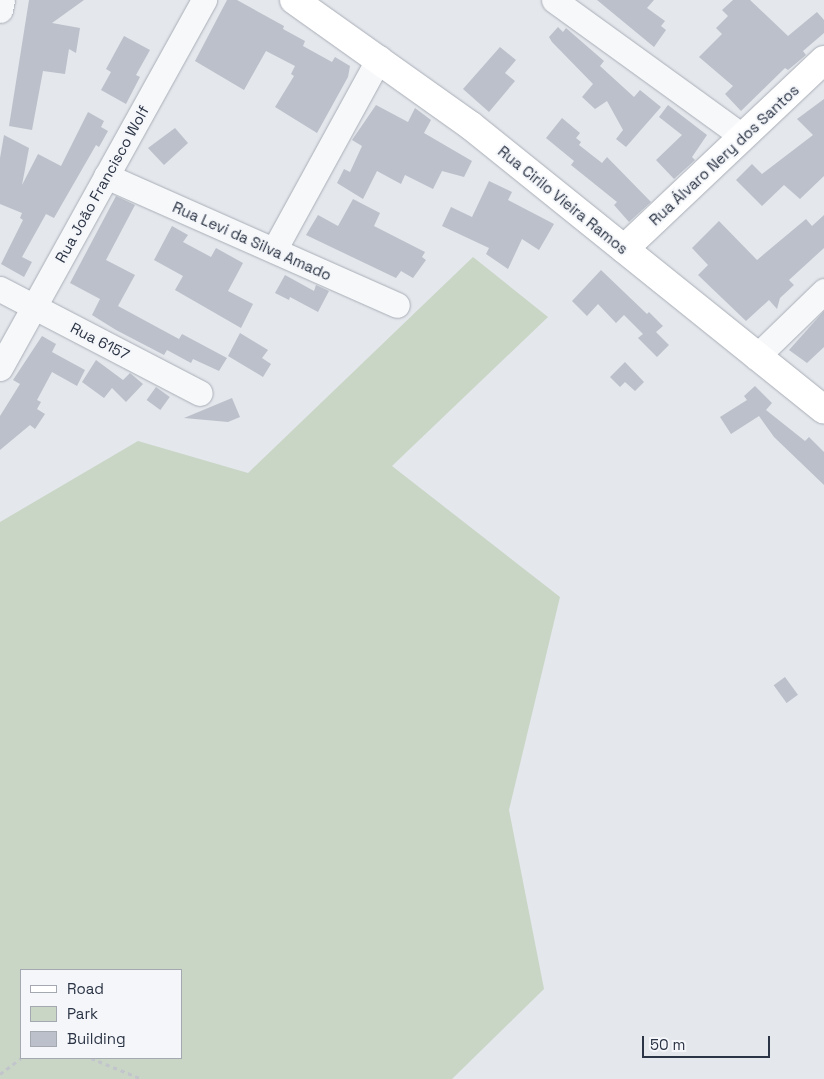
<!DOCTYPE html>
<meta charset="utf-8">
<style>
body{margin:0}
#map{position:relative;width:824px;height:1079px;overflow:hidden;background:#e4e7ec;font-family:"Space Grotesk",sans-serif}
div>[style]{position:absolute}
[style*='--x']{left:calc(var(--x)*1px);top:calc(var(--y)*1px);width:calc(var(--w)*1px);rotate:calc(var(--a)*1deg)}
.green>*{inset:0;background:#c9d6c5}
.building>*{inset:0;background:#bbc0ca;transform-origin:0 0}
.path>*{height:3px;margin-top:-1.5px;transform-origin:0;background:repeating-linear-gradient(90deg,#c2c5cb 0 4px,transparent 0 8px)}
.roads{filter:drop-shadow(0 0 1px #a9aeb7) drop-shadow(0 0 1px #a9aeb7)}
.minor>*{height:25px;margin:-12.5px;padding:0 12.5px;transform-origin:12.5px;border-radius:12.5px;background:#f7f8fa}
.major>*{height:28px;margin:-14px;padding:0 14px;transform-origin:14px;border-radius:14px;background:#fff}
span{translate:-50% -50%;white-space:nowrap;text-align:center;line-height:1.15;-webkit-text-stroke:4px #f4f6f9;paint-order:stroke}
.street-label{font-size:15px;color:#2b3445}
.legend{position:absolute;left:20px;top:969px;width:162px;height:90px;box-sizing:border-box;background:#f4f6f9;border:1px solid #a4a8b1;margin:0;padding:6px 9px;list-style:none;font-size:15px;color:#2b3445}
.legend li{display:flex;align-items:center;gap:10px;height:25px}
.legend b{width:25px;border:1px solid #a4a8b1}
.scale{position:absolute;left:642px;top:1036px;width:128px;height:22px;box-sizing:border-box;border:2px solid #2b3445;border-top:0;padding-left:6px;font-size:15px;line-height:18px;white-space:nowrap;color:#2b3445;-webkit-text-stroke:4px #f4f6f9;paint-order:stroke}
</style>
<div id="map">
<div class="green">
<i style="clip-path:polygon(evenodd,473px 257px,548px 317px,392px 466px,560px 597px,509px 810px,544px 989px,452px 1079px,0 1079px,0 522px,138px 441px,248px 473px,473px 257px,21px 970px,181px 970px,181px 1058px,21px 1058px,21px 970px)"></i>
</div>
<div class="building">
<i style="clip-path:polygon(29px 0,84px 0,52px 23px,80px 28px,76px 53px,69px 49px,65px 74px,43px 71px,32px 130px,9px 126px)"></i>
<i style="clip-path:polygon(227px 0,237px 0,284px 26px,283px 29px,305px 41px,303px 46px,332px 62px,335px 57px,350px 66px,348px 77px,317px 133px,275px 107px,294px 76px,291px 74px,295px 66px,266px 51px,244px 90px,195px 61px)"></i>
<i style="clip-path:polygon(597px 0,654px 0,647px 8px,665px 21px,661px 26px,666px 30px,654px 47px)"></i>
<i style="clip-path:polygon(733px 0,750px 0,788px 36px,817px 12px,824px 20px,824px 33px,803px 51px,806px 55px,788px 70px,785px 68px,741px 111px,725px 94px,733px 86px,699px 57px,722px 34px,716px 28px,728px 16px,722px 10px)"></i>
<i style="clip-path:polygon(558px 27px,563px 32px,566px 28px,604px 61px,600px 66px,634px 97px,640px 90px,661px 107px,626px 147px,616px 139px,623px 130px,607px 101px,595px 109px,582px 97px,593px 84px,552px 42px,549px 37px)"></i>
<i style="clip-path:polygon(124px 36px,150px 50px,136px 75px,140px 77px,126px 104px,101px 90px,111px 72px,106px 69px)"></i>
<i style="clip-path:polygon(500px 47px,516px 60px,505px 73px,515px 81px,489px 112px,463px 89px)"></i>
<i style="clip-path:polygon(824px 99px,824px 176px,800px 199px,784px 185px,762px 206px,736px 180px,752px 164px,762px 174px,813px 135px,797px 119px)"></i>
<i style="clip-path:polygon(376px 105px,408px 122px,415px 108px,431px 120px,424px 133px,472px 161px,464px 177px,442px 171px,433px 189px,405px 175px,401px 184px,377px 171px,363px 199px,337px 183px,344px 169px,350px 172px,362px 146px,352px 140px)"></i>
<i style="clip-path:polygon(668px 105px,707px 135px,692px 157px,695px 160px,674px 179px,656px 160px,682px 135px,659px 117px)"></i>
<i style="clip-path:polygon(88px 112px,104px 121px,101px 127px,108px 131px,99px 147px,96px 145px,54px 218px,46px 214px,22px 257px,32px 262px,24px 277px,1px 264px,23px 220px,20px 218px,22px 213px,0 204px,0 158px,4px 135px,29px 148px,22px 185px,38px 154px,61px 166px)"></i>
<i style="clip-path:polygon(562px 118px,580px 133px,576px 138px,581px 142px,579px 145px,602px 163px,607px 157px,651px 202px,629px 222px,614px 205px,617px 202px,571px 165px,574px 161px,546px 138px)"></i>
<i style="clip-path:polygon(175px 128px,188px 143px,164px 165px,148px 148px)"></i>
<i style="clip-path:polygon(489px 181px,512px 192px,508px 200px,554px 224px,539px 250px,522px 239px,508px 269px,486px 254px,489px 248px,442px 226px,451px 207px,472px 217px)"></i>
<i style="clip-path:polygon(116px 196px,135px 205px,106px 260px,135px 275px,118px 306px,179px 339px,182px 334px,227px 358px,219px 371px,193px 359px,191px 363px,167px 350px,164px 355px,116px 330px,92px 315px,100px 299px,70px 283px)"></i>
<i style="clip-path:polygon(353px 199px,380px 213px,374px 226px,425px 252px,422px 257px,426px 260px,413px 278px,401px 271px,396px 278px,306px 235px,318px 215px,338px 226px)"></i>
<i style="clip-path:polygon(824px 215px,824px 248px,789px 280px,794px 285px,780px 298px,777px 309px,769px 300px,746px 321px,698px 275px,708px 265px,692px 248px,719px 221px,757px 260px,806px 219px,812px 226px)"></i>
<i style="clip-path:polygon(172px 226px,188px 235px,183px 242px,211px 257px,216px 248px,243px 263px,228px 291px,253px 304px,241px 328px,175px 290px,183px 276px,154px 260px)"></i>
<i style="clip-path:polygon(601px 270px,647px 314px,649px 312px,663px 326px,656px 332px,669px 345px,657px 357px,638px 338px,643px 334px,624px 315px,616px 323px,598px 304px,587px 316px,572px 301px)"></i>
<i style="clip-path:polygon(285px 275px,314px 291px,316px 285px,329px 291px,318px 312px,290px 297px,289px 300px,275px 293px)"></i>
<i style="clip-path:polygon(824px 311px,824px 347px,807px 363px,789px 350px)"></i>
<i style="clip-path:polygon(240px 333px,268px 350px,262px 358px,271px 364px,263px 377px,228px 356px)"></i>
<i style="clip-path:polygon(42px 336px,56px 344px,52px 352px,85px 370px,77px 386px,52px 372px,37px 400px,41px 402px,37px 409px,45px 414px,35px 429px,30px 425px,0 450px,0 416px,20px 384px,13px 380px)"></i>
<i style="clip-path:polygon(96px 360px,123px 380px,130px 373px,143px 384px,126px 402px,112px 388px,104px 398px,82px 382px)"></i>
<i style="clip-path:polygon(625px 362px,644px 382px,635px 391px,625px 382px,620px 387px,610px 377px)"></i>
<i style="clip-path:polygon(755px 386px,772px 403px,766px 410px,805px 441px,809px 437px,824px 452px,824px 485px,774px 437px,759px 416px,731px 434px,720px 417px,747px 400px,744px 396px)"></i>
<i style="left:156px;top:387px;width:17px;height:16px;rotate:36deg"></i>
<i style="clip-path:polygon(232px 398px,240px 417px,228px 422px,184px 418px)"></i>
<i style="left:785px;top:677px;width:22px;height:14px;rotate:54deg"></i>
</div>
<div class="path">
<i style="--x:91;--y:1058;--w:55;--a:22.4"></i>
<i style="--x:0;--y:1074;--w:26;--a:-37"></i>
</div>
<div class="roads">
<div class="minor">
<i style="--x:554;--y:0;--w:233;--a:35.9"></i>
<i style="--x:0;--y:10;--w:10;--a:-79"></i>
<i style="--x:106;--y:176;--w:318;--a:23.9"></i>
<i style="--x:274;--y:250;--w:219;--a:-61.3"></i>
<i style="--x:0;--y:289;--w:225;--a:27.5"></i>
<i style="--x:756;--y:357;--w:95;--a:-44.1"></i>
<i style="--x:0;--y:368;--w:421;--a:-61"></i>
</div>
<div class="major">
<i style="--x:294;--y:0;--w:216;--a:35.4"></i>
<i style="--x:470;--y:125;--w:454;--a:38.8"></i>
<i style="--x:624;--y:249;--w:275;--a:-43.4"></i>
</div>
</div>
<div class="street-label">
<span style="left:724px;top:155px;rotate:-43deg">Rua Álvaro Nery dos Santos</span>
<span style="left:102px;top:184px;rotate:-61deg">Rua João Francisco Wolf</span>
<span style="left:563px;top:200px;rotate:39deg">Rua Cirilo Vieira Ramos</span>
<span style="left:252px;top:241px;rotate:24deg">Rua Levi da Silva Amado</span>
<span style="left:100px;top:341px;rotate:27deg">Rua 6157</span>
</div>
<ul class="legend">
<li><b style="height:6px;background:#fff"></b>Road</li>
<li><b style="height:14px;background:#c9d6c5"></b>Park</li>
<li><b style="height:14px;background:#bbc0ca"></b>Building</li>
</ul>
<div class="scale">50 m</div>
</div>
